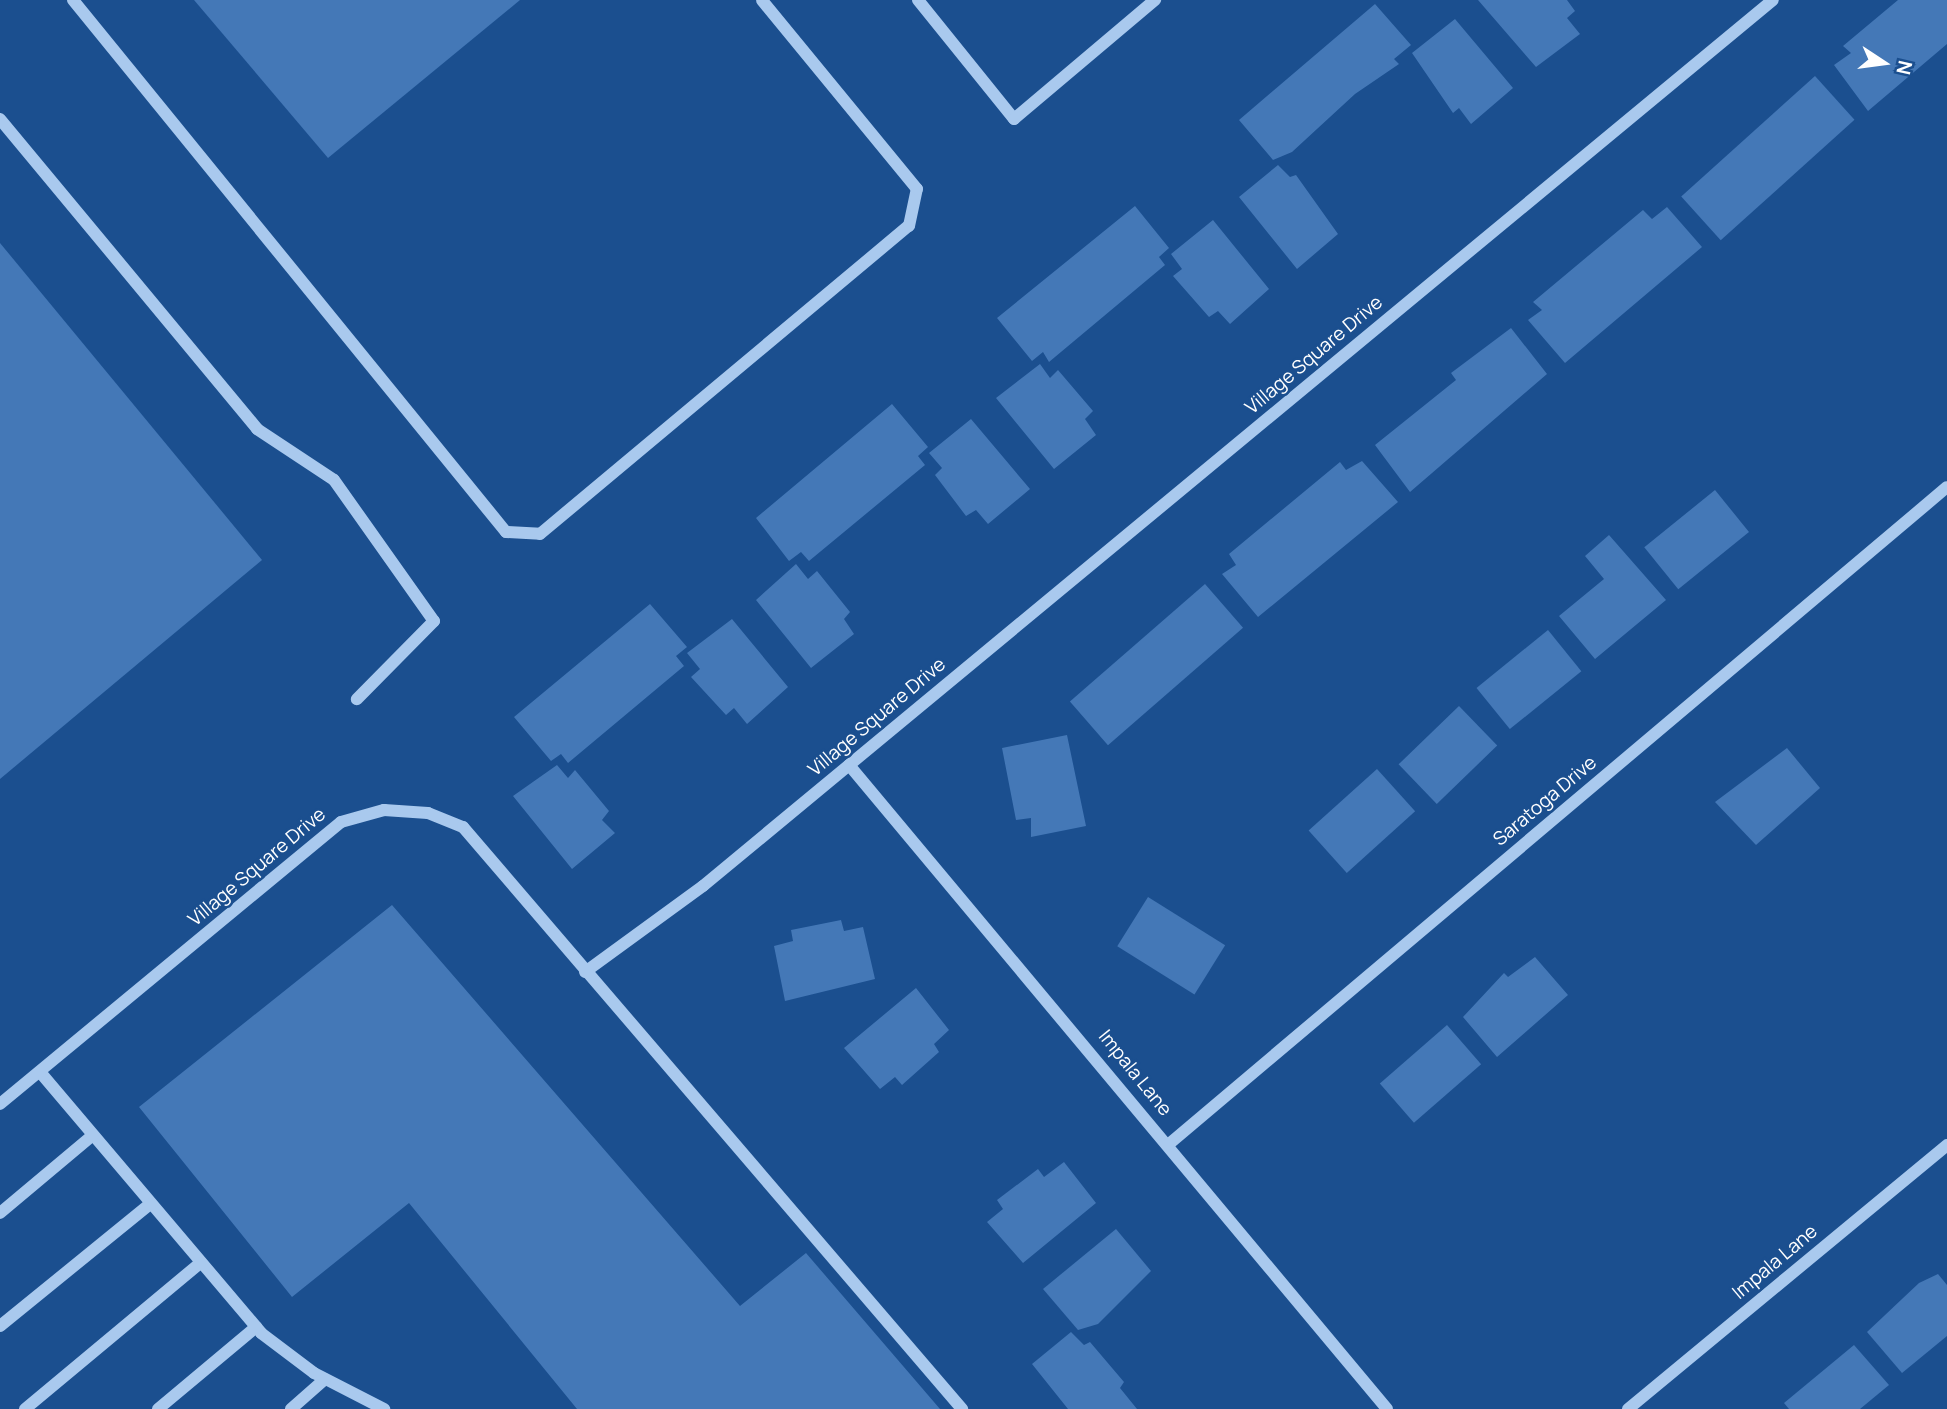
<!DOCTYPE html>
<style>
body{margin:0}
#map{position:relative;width:1947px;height:1409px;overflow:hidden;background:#1b4f8f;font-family:Manrope,sans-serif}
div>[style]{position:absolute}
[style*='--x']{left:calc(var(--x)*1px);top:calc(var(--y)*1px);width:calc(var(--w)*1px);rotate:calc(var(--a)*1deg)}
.building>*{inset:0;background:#4478b7;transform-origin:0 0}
.minor>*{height:12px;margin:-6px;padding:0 6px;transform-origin:6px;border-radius:6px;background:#a9c9ee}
span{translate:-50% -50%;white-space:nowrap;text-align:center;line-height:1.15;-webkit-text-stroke:5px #1b4f8f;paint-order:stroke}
.street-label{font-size:19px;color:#fff}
.north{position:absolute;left:1849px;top:28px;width:70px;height:70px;-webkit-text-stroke:5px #1b4f8f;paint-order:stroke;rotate:103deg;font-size:19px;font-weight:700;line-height:28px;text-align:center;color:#fff}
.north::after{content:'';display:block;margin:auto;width:24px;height:32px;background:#fff;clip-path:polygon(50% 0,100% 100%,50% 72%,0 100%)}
</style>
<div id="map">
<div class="building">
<i style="clip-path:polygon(194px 0,520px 0,328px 158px)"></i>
<i style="clip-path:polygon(1478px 0,1567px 0,1575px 11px,1567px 18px,1580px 34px,1536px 67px)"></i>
<i style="clip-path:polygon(1898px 0,1947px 0,1947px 44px,1868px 111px,1834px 65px,1851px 53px,1843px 46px)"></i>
<i style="clip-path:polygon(1375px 4px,1411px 45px,1394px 59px,1399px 64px,1355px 94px,1292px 152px,1273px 160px,1239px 120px)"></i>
<i style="clip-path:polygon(1455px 19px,1513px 88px,1471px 124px,1459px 108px,1453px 113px,1412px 53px)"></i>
<i style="left:1815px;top:76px;width:59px;height:180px;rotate:48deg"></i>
<i style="clip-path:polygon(1278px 165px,1290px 177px,1296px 175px,1338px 234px,1297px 269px,1239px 197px)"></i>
<i style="clip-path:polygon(1135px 206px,1169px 248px,1159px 257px,1165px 265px,1049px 362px,1043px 352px,1032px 361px,997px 318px)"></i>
<i style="clip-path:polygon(1667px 207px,1702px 247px,1565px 363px,1528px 320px,1542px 310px,1533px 302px,1643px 210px,1652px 219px)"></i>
<i style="clip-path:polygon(1213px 220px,1269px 289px,1230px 324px,1218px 311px,1209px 317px,1173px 276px,1182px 269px,1171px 254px)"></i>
<i style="clip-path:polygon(0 243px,262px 560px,0 779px)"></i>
<i style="clip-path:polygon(1511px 328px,1547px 374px,1410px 492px,1375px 445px,1456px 380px,1451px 373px)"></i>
<i style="clip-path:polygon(1040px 364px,1050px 378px,1058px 370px,1093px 411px,1085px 419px,1096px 435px,1054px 469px,996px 398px)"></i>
<i style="clip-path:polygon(892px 404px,928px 447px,918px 456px,925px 465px,809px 561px,801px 552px,789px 561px,756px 518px)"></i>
<i style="clip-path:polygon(971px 419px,1030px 489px,988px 524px,976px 510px,966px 516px,935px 475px,942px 468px,929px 453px)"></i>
<i style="clip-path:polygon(1362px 461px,1398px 502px,1258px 617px,1222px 574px,1236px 565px,1229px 554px,1340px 462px,1346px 470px)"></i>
<i style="left:1715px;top:490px;width:54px;height:91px;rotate:51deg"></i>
<i style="clip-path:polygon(1609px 535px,1666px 600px,1595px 659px,1559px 616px,1604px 579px,1585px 556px)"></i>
<i style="clip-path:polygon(796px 564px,808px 579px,817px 571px,850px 612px,844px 619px,854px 634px,811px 668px,756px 600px)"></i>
<i style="left:1205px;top:584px;width:58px;height:179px;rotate:49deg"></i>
<i style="clip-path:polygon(650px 604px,687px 647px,676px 656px,684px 666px,568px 763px,561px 754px,551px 761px,514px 717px)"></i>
<i style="clip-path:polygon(732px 619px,788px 687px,747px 724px,734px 708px,726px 715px,691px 677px,700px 669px,687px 653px)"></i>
<i style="left:1548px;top:630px;width:53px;height:92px;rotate:51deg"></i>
<i style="left:1459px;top:706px;width:55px;height:84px;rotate:46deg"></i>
<i style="clip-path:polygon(1067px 735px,1086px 826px,1031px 837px,1031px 818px,1016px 820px,1002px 748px)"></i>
<i style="clip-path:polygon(1787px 748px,1820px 788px,1756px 845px,1715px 802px)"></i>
<i style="clip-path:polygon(557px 765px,568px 778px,575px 770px,609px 811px,602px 820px,615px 833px,572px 869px,513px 796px)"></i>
<i style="left:1377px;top:769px;width:57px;height:92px;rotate:48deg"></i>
<i style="left:1148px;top:897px;width:91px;height:58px;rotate:32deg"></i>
<i style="clip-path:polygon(392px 905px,740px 1306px,806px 1253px,940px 1409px,577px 1409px,409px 1203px,292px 1297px,139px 1107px)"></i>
<i style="clip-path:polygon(841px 920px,844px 931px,863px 927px,875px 979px,785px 1001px,774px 946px,793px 941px,791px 930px)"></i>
<i style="clip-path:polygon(1535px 957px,1568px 995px,1497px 1057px,1463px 1017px,1504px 973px,1508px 977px)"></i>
<i style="clip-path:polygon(916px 988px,949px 1030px,934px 1044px,939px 1052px,902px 1085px,895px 1077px,880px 1089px,844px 1048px)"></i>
<i style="left:1447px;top:1025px;width:52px;height:89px;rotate:49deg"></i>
<i style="clip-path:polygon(1064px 1162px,1096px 1203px,1023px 1263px,987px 1222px,1003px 1209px,997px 1200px,1038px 1169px,1044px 1177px)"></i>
<i style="clip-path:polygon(1116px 1229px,1151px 1271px,1098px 1324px,1078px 1330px,1043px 1289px)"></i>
<i style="clip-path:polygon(1938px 1274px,1947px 1285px,1947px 1336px,1902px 1373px,1867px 1332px,1919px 1283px)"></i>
<i style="clip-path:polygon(1071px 1332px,1084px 1345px,1090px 1342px,1124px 1382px,1120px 1388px,1137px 1409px,1068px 1409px,1032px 1364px)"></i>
<i style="clip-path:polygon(1854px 1345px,1889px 1385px,1860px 1409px,1789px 1409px,1784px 1403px)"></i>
</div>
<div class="minor">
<i style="--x:73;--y:0;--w:686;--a:50.86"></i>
<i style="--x:506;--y:532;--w:34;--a:3"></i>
<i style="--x:540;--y:534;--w:481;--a:-39.9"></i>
<i style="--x:909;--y:226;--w:38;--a:-78"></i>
<i style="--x:917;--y:189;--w:244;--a:-129.4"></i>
<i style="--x:918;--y:0;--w:153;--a:51.1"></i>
<i style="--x:1014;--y:119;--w:185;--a:-40.2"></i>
<i style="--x:0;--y:119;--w:403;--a:50.3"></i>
<i style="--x:257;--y:429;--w:92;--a:33.5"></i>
<i style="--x:334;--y:480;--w:173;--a:54.7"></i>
<i style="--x:434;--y:621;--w:110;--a:134.6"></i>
<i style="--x:849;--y:765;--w:839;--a:50.12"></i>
<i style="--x:585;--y:972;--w:146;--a:-36.1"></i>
<i style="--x:703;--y:886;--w:1389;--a:-39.63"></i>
<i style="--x:40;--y:1072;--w:342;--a:49.7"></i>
<i style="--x:261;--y:1333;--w:66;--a:37"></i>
<i style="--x:314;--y:1373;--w:79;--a:27.2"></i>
<i style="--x:0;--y:1104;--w:442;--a:-39.6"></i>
<i style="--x:341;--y:822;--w:45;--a:-15.6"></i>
<i style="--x:384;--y:810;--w:44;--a:3.9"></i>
<i style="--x:428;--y:813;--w:38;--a:22"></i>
<i style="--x:463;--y:827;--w:767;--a:49.39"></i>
<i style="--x:1169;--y:1144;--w:1018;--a:-40.18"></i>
<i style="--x:0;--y:1213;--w:121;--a:-40"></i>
<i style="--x:0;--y:1326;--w:193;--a:-39.1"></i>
<i style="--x:25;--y:1409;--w:228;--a:-39.8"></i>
<i style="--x:158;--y:1409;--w:128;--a:-39.9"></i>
<i style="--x:291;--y:1409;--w:45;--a:-41.4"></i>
<i style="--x:1628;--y:1409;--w:414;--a:-39.6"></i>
</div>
<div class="street-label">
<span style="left:1314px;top:355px;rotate:-40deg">Village Square Drive</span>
<span style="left:877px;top:717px;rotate:-40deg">Village Square Drive</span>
<span style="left:1545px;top:801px;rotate:-40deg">Saratoga Drive</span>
<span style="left:257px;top:867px;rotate:-40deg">Village Square Drive</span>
<span style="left:1135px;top:1073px;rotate:51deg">Impala Lane</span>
<span style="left:1775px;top:1262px;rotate:-40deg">Impala Lane</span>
</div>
<div class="north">N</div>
</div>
